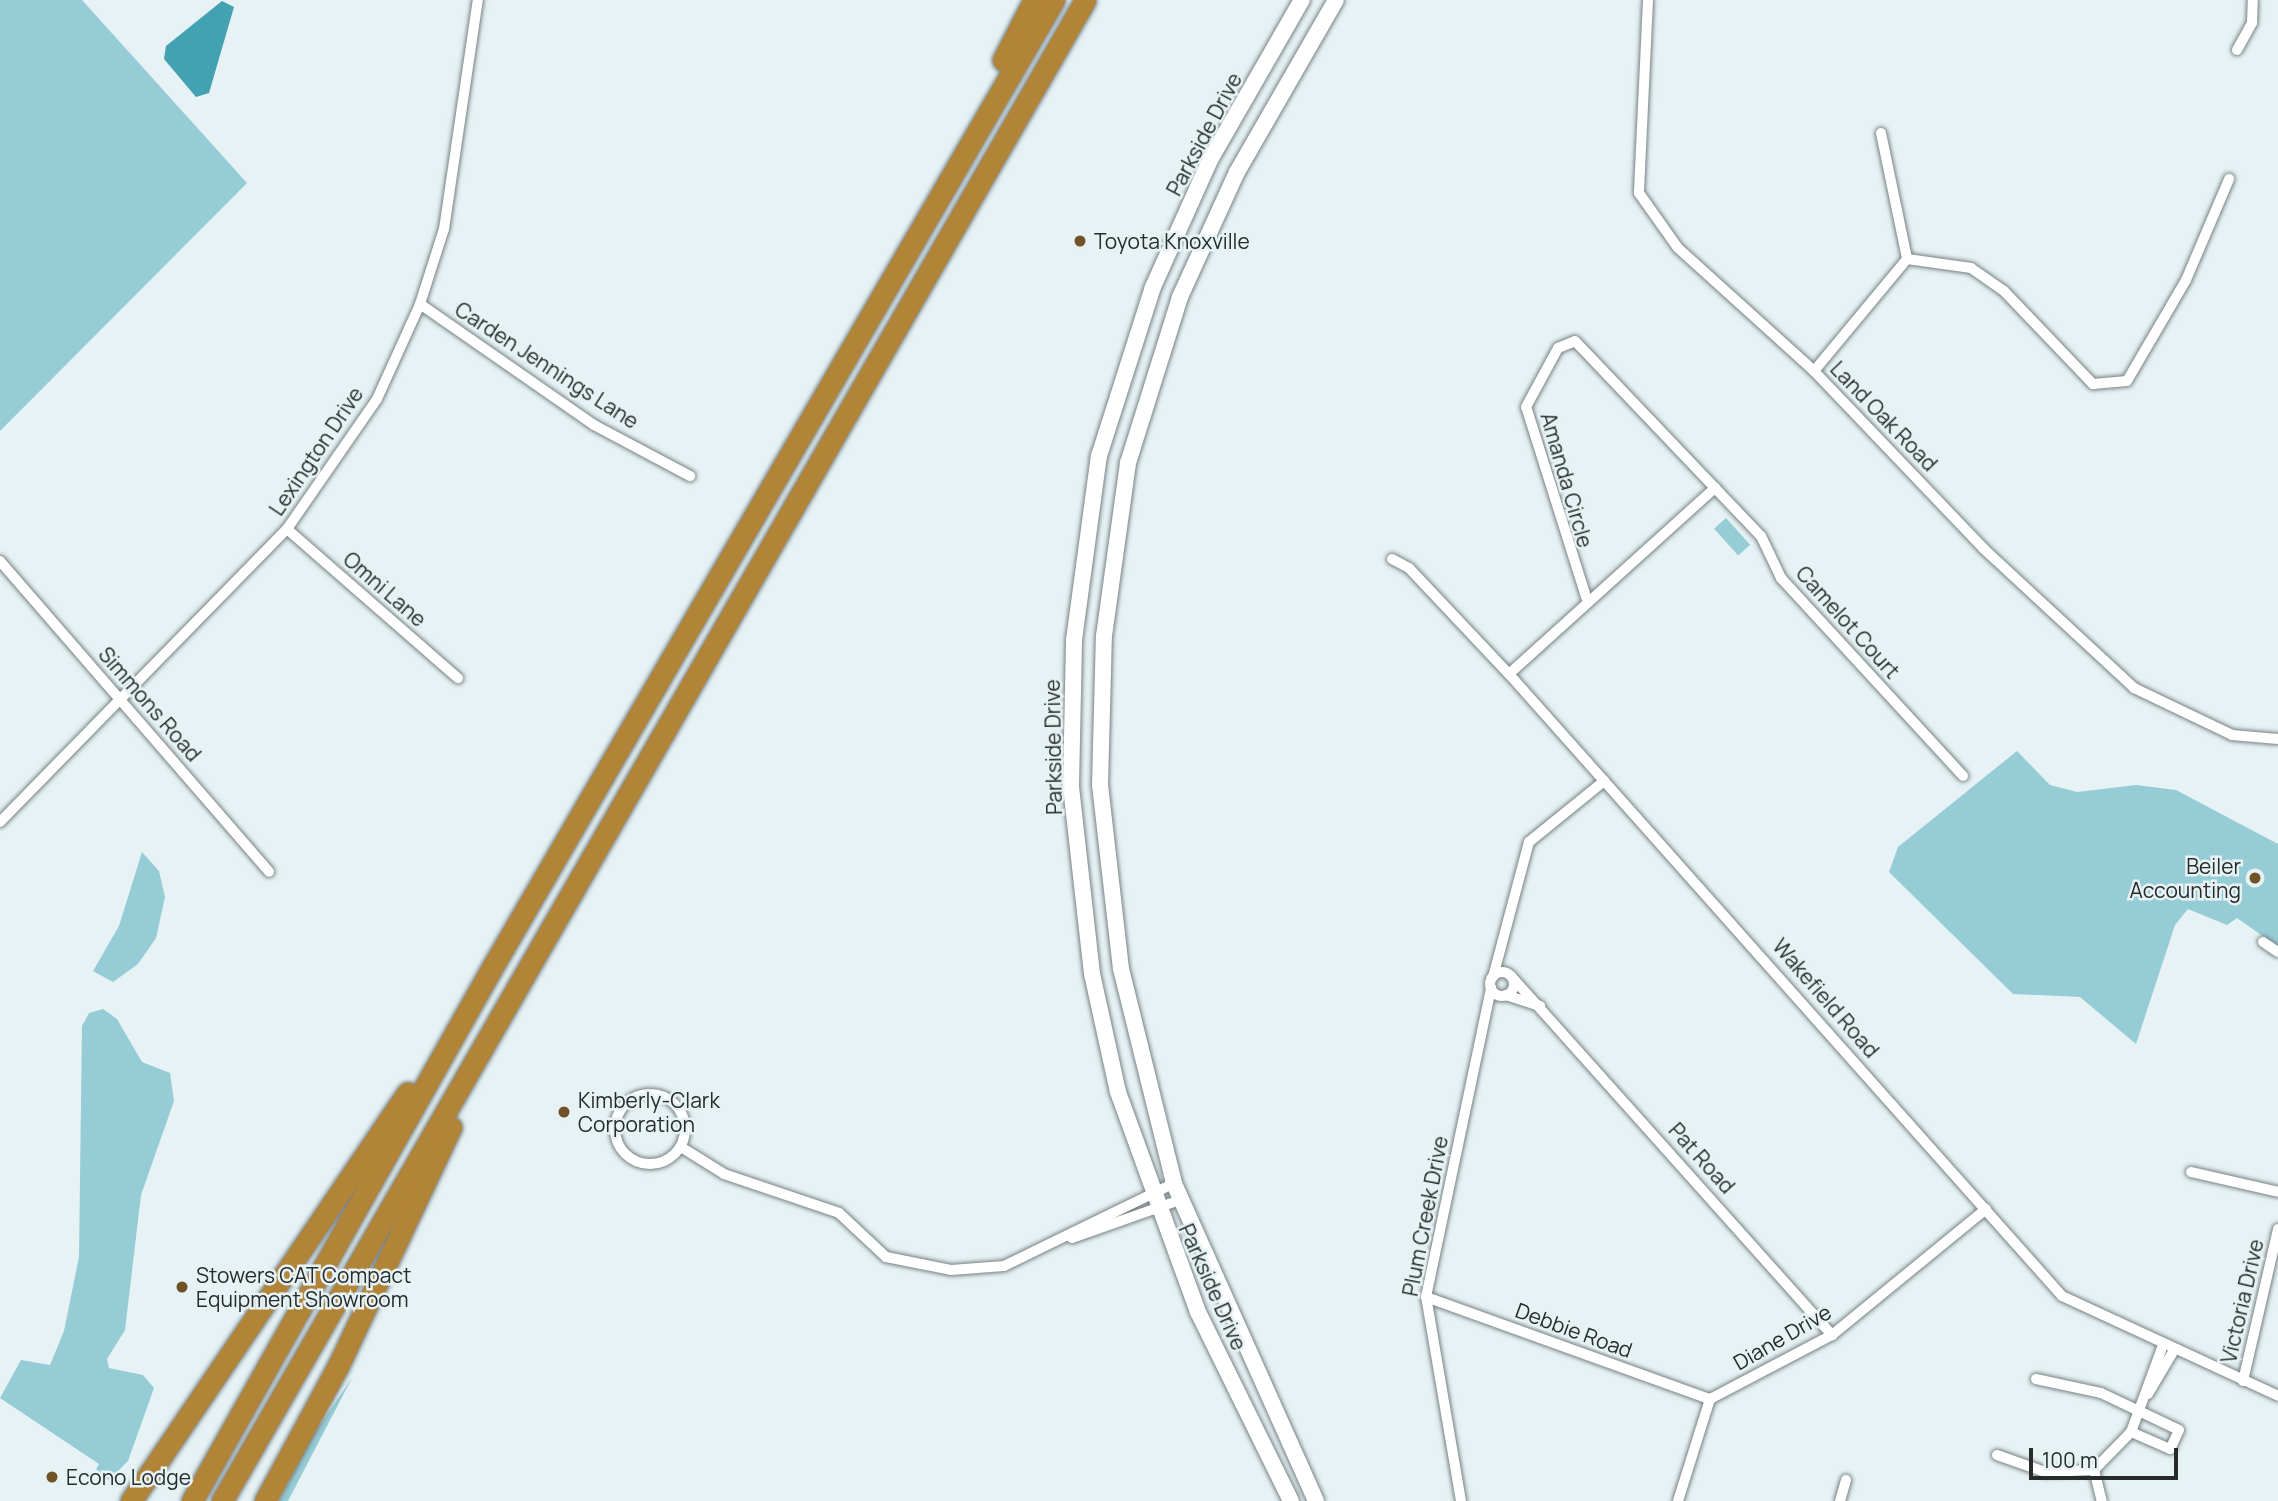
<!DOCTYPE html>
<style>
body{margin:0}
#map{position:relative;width:2278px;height:1501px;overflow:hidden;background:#e6f2f4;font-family:Manrope,sans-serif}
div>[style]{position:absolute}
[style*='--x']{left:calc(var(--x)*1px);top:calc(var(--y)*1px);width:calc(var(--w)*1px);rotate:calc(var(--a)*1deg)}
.green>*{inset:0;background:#96ccd6;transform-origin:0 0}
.water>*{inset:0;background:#42a2b2}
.roads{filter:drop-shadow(0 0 2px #788284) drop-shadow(0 0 2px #788284)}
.street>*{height:10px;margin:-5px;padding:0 5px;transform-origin:5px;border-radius:5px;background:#fff}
.street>.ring{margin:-5px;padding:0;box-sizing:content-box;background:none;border:10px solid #fff;border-radius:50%}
.secondary>*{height:16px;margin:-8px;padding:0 8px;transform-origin:8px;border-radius:8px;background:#fff}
.highway>*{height:21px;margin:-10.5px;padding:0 10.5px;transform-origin:10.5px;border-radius:10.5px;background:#b28438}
.dots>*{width:19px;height:19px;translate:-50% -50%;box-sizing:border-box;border:4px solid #e6f2f4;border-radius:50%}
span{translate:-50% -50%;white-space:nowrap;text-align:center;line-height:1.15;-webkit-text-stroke:5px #e6f2f4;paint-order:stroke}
.street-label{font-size:21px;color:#272b2c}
.poi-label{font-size:21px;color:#272b2c}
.left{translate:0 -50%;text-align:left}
.right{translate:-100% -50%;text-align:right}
.scale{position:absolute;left:2029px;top:1448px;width:149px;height:32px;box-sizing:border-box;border:4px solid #272b2c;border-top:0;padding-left:9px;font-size:21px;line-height:24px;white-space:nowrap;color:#272b2c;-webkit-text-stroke:5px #e6f2f4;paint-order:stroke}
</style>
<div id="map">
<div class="green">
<i style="clip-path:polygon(0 0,82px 0,247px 183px,0 431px)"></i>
<i style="left:1726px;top:518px;width:36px;height:16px;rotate:48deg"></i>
<i style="clip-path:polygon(2017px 751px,2050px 785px,2077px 792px,2136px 785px,2176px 790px,2278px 844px,2278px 947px,2237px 918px,2227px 925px,2188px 909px,2175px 925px,2136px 1044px,2080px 997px,2013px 994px,1889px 872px,1898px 847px)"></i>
<i style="clip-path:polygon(142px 852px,159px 871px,165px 897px,156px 938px,138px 964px,113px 982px,93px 971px,119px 926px)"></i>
<i style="clip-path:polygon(103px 1009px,117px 1019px,142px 1062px,170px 1073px,174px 1101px,141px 1195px,125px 1330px,107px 1359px,109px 1368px,143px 1375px,154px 1388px,128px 1461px,109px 1480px,96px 1469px,99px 1464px,0 1398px,21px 1360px,50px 1365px,64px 1331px,79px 1257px,82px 1026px,89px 1013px)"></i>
<i style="clip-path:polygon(352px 1378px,288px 1501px,279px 1501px,311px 1438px)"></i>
</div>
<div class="water">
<i style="clip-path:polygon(222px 1px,234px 7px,209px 93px,196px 97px,164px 59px,166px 46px)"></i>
</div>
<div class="roads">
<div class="street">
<i style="--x:1648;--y:0;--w:193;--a:92.7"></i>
<i style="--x:1639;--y:193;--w:67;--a:54.7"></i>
<i style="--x:1678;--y:248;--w:183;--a:42.1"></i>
<i style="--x:1814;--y:371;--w:246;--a:46.3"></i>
<i style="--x:1984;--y:549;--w:205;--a:42.8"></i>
<i style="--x:2134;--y:688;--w:109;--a:25.6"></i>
<i style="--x:2232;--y:735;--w:46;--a:5"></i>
<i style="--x:2237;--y:50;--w:31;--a:-61"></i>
<i style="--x:2252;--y:23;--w:23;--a:-88"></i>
<i style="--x:1881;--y:133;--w:129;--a:78.3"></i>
<i style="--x:1907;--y:259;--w:65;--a:8"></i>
<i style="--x:1971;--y:268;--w:40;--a:34.9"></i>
<i style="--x:2004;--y:291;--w:129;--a:46.3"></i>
<i style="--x:2093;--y:384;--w:34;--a:-5"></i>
<i style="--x:2127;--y:381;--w:117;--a:-59.7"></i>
<i style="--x:2186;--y:280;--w:110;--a:-66.9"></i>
<i style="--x:420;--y:304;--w:212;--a:34.8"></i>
<i style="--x:594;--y:425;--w:109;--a:28"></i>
<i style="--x:1814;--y:371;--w:146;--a:-50.3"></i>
<i style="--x:287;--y:529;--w:227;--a:41.1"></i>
<i style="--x:1392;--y:559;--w:19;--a:28"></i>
<i style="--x:1409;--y:568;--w:146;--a:46.7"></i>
<i style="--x:1509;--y:674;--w:832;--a:48.36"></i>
<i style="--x:2062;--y:1296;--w:238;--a:24.8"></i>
<i style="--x:0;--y:561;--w:411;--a:49.1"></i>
<i style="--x:1587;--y:600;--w:202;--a:-107.5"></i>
<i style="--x:1526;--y:407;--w:67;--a:-61.5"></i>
<i style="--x:1558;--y:348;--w:18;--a:-22"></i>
<i style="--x:1575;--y:341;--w:269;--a:46.4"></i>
<i style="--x:1761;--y:536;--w:47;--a:64.5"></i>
<i style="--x:1781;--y:578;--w:269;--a:47.4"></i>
<i style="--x:1509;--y:674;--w:278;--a:-42.1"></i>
<i style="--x:0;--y:822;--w:410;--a:-45.6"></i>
<i style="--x:287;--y:529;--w:158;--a:-55.3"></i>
<i style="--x:377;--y:399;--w:104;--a:-65.6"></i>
<i style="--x:420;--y:304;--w:79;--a:-72.3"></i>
<i style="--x:444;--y:229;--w:232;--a:-81.6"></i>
<i style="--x:2263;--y:942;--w:18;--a:34"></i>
<i class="ring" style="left:1490px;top:972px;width:14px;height:14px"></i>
<i style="--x:1511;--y:976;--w:482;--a:48.2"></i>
<i style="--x:1493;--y:977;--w:140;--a:-75.1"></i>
<i style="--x:1529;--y:842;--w:97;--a:-39.1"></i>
<i style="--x:1506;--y:995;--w:36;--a:18"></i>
<i class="ring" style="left:615px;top:1094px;width:60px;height:60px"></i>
<i style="--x:681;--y:1147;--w:51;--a:32.1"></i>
<i style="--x:724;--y:1174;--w:121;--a:18.7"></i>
<i style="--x:839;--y:1213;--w:64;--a:43.1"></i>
<i style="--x:886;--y:1257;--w:66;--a:11.3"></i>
<i style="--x:951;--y:1270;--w:53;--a:-4.3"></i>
<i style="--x:1004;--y:1266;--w:189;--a:-26"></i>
<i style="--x:2191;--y:1172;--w:89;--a:12.9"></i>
<i style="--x:1072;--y:1238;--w:114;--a:-19.4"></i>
<i style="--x:1426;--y:1297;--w:302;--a:19.8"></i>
<i style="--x:2036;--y:1379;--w:66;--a:12.2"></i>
<i style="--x:2101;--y:1393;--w:86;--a:25.4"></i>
<i style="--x:2179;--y:1430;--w:21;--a:115"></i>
<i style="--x:2170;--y:1449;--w:43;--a:-156.4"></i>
<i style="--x:2243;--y:1381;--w:156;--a:-77"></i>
<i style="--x:2148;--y:1394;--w:51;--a:-59.4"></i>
<i style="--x:1997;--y:1455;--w:51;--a:19.5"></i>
<i style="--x:2045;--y:1472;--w:49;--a:-2.3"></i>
<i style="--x:2094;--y:1470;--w:53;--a:-45.8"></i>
<i style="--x:2131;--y:1432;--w:93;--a:-69.8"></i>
<i style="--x:2094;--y:1470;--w:32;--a:76"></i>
<i style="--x:1461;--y:1501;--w:207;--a:-99.7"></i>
<i style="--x:1426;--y:1297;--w:316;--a:-78.1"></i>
<i style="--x:1678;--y:1501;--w:107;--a:-72.6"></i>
<i style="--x:1710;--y:1399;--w:138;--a:-27.7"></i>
<i style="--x:1832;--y:1335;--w:199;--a:-39.3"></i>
<i style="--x:1840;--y:1501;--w:22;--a:-74"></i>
</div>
<div class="secondary">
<i style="--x:1291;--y:1501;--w:211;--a:-116.2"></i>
<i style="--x:1198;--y:1312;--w:234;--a:-110"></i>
<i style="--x:1118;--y:1092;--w:121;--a:-102.4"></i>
<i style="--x:1092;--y:974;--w:189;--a:-96.4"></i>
<i style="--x:1071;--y:786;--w:146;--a:-88.8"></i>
<i style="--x:1074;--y:640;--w:186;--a:-82.3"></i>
<i style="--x:1099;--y:456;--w:177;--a:-72.3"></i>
<i style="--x:1153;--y:287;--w:141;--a:-65.8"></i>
<i style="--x:1211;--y:158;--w:182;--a:-60.1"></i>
<i style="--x:1316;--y:1501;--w:348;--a:-114.1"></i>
<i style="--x:1174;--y:1183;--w:220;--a:-103.9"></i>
<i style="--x:1121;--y:969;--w:185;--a:-96.5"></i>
<i style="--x:1100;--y:785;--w:149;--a:-88.5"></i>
<i style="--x:1104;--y:636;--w:175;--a:-82.1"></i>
<i style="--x:1128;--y:463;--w:174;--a:-72.6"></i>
<i style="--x:1180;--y:297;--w:137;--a:-65.5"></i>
<i style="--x:1237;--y:172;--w:198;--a:-60.1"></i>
</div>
<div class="highway">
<i style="--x:1003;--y:60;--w:68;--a:-62.7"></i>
<i style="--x:131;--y:1501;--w:493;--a:-55.9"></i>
<i style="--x:192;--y:1501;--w:606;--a:-60.64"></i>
<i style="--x:489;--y:973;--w:1125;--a:-59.86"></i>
<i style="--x:222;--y:1501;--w:1731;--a:-60.1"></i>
<i style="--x:265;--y:1501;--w:156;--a:-61.6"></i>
<i style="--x:339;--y:1364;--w:262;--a:-64.7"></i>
</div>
</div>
<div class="dots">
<i style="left:1080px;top:241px;background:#6f5226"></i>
<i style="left:2255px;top:878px;background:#6f5226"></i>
<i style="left:564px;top:1112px;background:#6f5226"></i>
<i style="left:182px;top:1287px;background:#6f5226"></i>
<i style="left:52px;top:1477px;background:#6f5226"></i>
</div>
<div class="street-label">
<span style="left:1204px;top:134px;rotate:-62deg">Parkside Drive</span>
<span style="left:547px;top:365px;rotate:33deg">Carden Jennings Lane</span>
<span style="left:1884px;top:416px;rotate:46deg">Land Oak Road</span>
<span style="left:316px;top:451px;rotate:-56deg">Lexington Drive</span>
<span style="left:1567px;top:480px;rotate:74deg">Amanda Circle</span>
<span style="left:385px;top:589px;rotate:41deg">Omni Lane</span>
<span style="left:1848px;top:622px;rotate:48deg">Camelot Court</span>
<span style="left:150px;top:704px;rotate:49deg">Simmons Road</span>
<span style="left:1053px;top:747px;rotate:-91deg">Parkside Drive</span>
<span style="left:1826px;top:998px;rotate:49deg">Wakefield Road</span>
<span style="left:1702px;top:1158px;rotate:48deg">Pat Road</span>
<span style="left:1425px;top:1216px;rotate:-79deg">Plum Creek Drive</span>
<span style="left:1213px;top:1287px;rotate:66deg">Parkside Drive</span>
<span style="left:2242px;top:1301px;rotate:-77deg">Victoria Drive</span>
<span style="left:1574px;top:1330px;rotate:20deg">Debbie Road</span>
<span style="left:1782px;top:1337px;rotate:-30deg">Diane Drive</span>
</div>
<div class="poi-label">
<span class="left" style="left:1094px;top:241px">Toyota Knoxville</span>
<span class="right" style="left:2241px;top:878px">Beiler<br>Accounting</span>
<span class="left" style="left:578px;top:1112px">Kimberly-Clark<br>Corporation</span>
<span class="left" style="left:196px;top:1287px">Stowers CAT Compact<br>Equipment Showroom</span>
<span class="left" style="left:66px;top:1477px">Econo Lodge</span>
</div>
<div class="scale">100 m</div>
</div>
